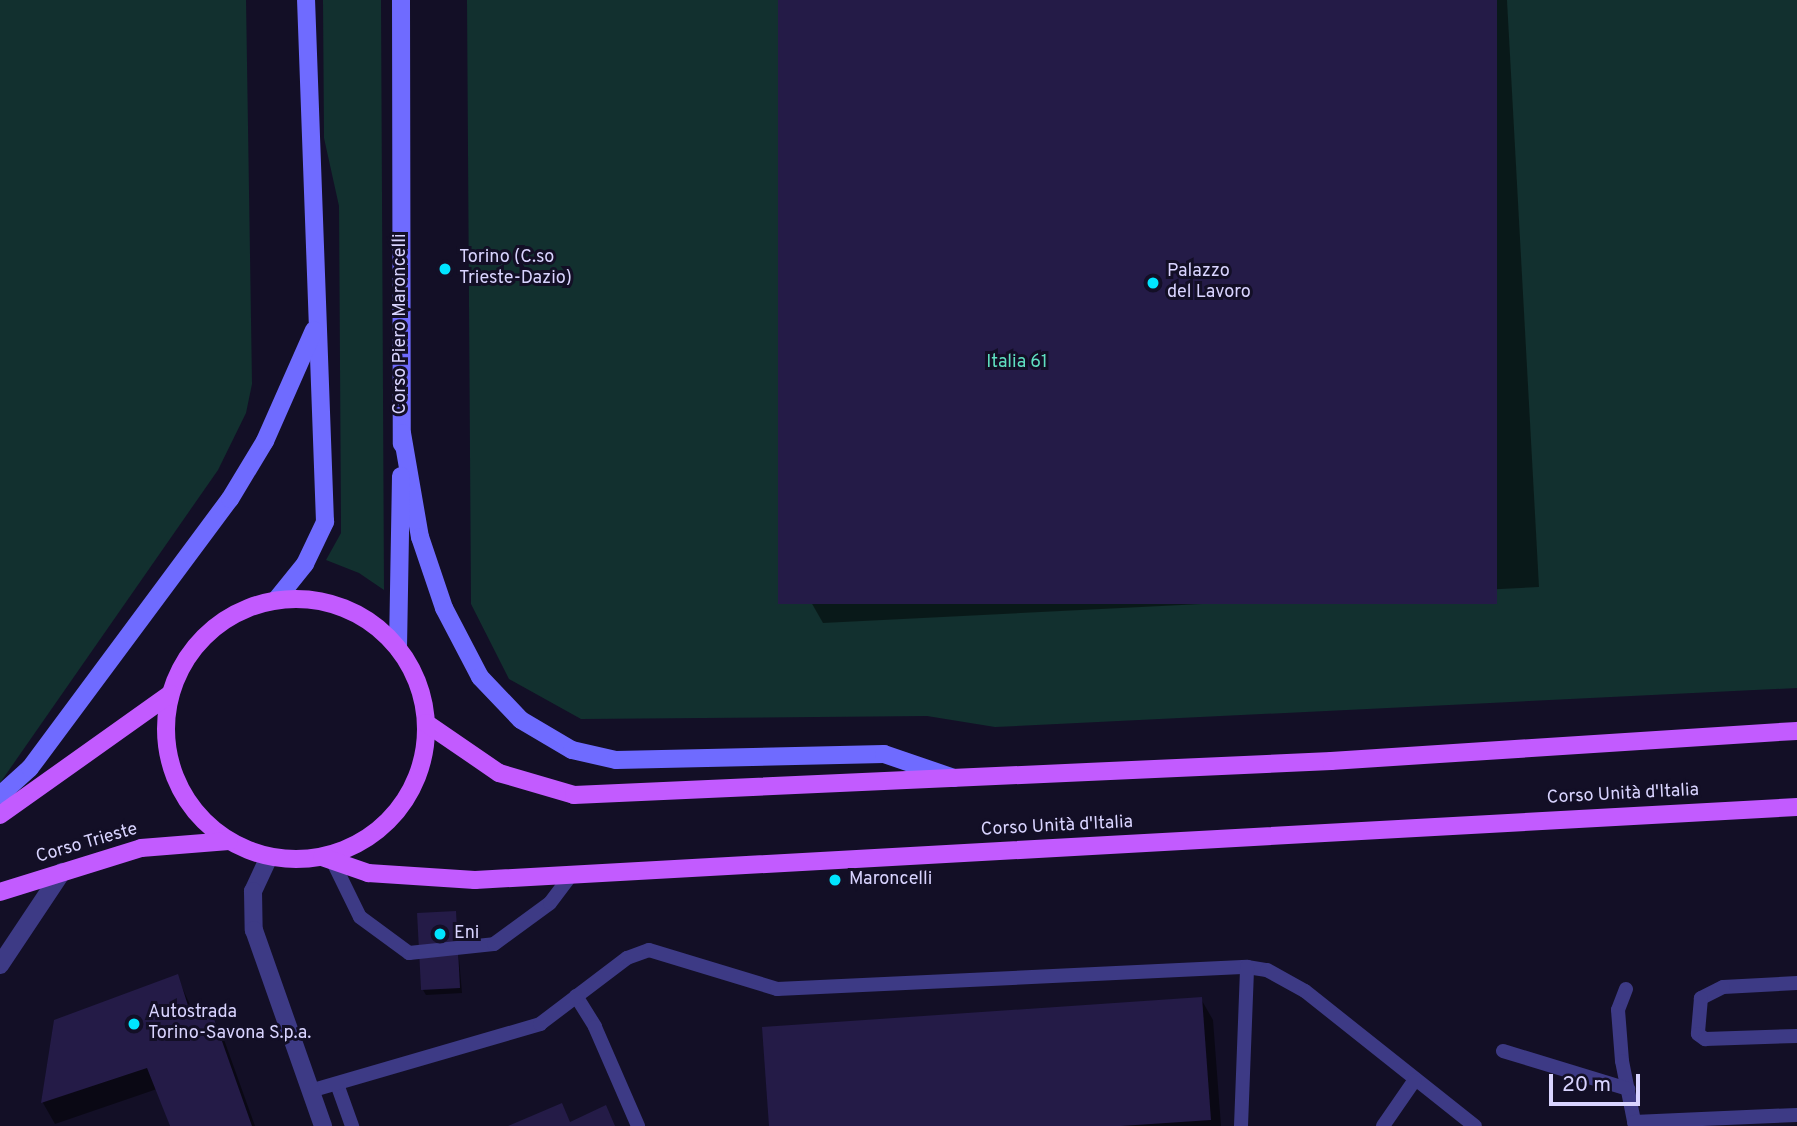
<!DOCTYPE html>
<meta charset="utf-8">
<style>
body{margin:0}
#map{position:relative;width:1797px;height:1126px;overflow:hidden;background:#130f26;font-family:Overpass,sans-serif}
div>[style]{position:absolute}
[style*='--x']{left:calc(var(--x)*1px);top:calc(var(--y)*1px);width:calc(var(--w)*1px);rotate:calc(var(--a)*1deg)}
.green>*{inset:0;background:#12302f}
.shadow>*{inset:0;background:#0007}
.building>*{inset:0;background:#241b47;transform-origin:0 0}
.service>*{height:14px;margin:-7px;padding:0 7px;transform-origin:7px;border-radius:7px;background:#3d3a85}
.minor>*{height:18px;margin:-9px;padding:0 9px;transform-origin:9px;border-radius:9px;background:#3d3a85}
.secondary>*{height:18px;margin:-9px;padding:0 9px;transform-origin:9px;border-radius:9px;background:#6f6bff}
.primary>*{height:18px;margin:-9px;padding:0 9px;transform-origin:9px;border-radius:9px;background:#c25bff}
.primary>.ring{margin:-9px;padding:0;box-sizing:content-box;background:none;border:18px solid #c25bff;border-radius:50%}
.dots>*{width:19px;height:19px;translate:-50% -50%;box-sizing:border-box;border:4px solid #130f26;border-radius:50%}
span{translate:-50% -50%;white-space:nowrap;text-align:center;line-height:1.15;-webkit-text-stroke:6px #130f26;paint-order:stroke}
.poi-label{font-size:18px;color:#d9d4ff}
.left{translate:0 -50%;text-align:left}
.street-label{font-size:18px;color:#d9d4ff}
.park-label{font-size:18px;color:#5fe0c0}
.scale{position:absolute;left:1549px;top:1074px;width:91px;height:32px;box-sizing:border-box;border:4px solid #d9d4ff;border-top:0;padding-left:9px;font-size:21px;line-height:24px;white-space:nowrap;color:#d9d4ff;-webkit-text-stroke:5px #130f26;paint-order:stroke}
</style>
<div id="map">
<div class="green">
<i style="clip-path:polygon(0 0,246px 0,252px 384px,246px 413px,218px 470px,0 783px)"></i>
<i style="clip-path:polygon(323px 0,381px 0,384px 590px,359px 573px,326px 560px,341px 533px,341px 522px,339px 206px,324px 138px)"></i>
<i style="clip-path:polygon(467px 0,1797px 0,1797px 688px,995px 727px,927px 716px,581px 719px,509px 679px,471px 604px)"></i>
</div>
<div class="shadow">
<i style="clip-path:polygon(780px 0,1507px 0,1539px 587px,823px 623px,811px 602px)"></i>
<i style="clip-path:polygon(455px 913px,462px 993px,426px 995px,423px 990px)"></i>
<i style="clip-path:polygon(177px 976px,195px 1016px,210px 1012px,222px 1034px,255px 1126px,170px 1126px,157px 1089px,55px 1124px,43px 1103px,55px 1021px)"></i>
<i style="clip-path:polygon(1201px 999px,1213px 1020px,1221px 1126px,771px 1126px)"></i>
</div>
<div class="building">
<i style="left:778px;top:0;width:719px;height:604px"></i>
<i style="left:456px;top:911px;width:77px;height:39px;rotate:87deg"></i>
<i style="clip-path:polygon(178px 974px,191px 1015px,211px 1010px,252px 1126px,170px 1126px,147px 1068px,41px 1103px,54px 1020px)"></i>
<i style="clip-path:polygon(1202px 997px,1211px 1120px,1121px 1126px,769px 1126px,762px 1027px)"></i>
<i style="clip-path:polygon(562px 1103px,570px 1122px,606px 1105px,615px 1126px,508px 1126px)"></i>
</div>
<div class="service">
<i style="--x:334;--y:864;--w:59;--a:63.9"></i>
<i style="--x:360;--y:917;--w:61;--a:36.3"></i>
<i style="--x:409;--y:953;--w:85;--a:-6"></i>
<i style="--x:494;--y:944;--w:69;--a:-36.2"></i>
<i style="--x:550;--y:903;--w:36;--a:-53"></i>
<i style="--x:1797;--y:983;--w:74;--a:176.9"></i>
<i style="--x:1723;--y:987;--w:25;--a:153"></i>
<i style="--x:1701;--y:998;--w:36;--a:95"></i>
<i style="--x:1698;--y:1034;--w:9;--a:36"></i>
<i style="--x:1705;--y:1039;--w:92;--a:-1.9"></i>
<i style="--x:1626;--y:989;--w:22;--a:111"></i>
<i style="--x:1618;--y:1010;--w:51;--a:85.5"></i>
<i style="--x:1622;--y:1061;--w:66;--a:78.7"></i>
<i style="--x:576;--y:996;--w:36;--a:58"></i>
<i style="--x:595;--y:1027;--w:108;--a:66.5"></i>
<i style="--x:1503;--y:1051;--w:131;--a:16.9"></i>
<i style="--x:337;--y:1084;--w:45;--a:70.3"></i>
<i style="--x:310;--y:1091;--w:240;--a:-16.2"></i>
<i style="--x:540;--y:1024;--w:109;--a:-37.2"></i>
<i style="--x:627;--y:958;--w:23;--a:-20"></i>
<i style="--x:649;--y:950;--w:134;--a:16.9"></i>
<i style="--x:777;--y:989;--w:471;--a:-2.7"></i>
<i style="--x:1247;--y:967;--w:20;--a:9"></i>
<i style="--x:1267;--y:970;--w:43;--a:28.9"></i>
<i style="--x:1305;--y:991;--w:217;--a:38.5"></i>
<i style="--x:1634;--y:1122;--w:163;--a:-2.5"></i>
<i style="--x:1241;--y:1126;--w:159;--a:-87.8"></i>
<i style="--x:1383;--y:1126;--w:55;--a:-55.4"></i>
</div>
<div class="minor">
<i style="--x:269;--y:857;--w:38;--a:115"></i>
<i style="--x:253;--y:891;--w:39;--a:89"></i>
<i style="--x:254;--y:930;--w:208;--a:70.6"></i>
<i style="--x:0;--y:965;--w:112;--a:-56.3"></i>
</div>
<div class="secondary">
<i style="--x:401;--y:0;--w:444;--a:89.9"></i>
<i style="--x:402;--y:433;--w:106;--a:80.2"></i>
<i style="--x:420;--y:537;--w:75;--a:71.3"></i>
<i style="--x:444;--y:608;--w:78;--a:62.4"></i>
<i style="--x:480;--y:677;--w:59;--a:46.4"></i>
<i style="--x:521;--y:720;--w:59;--a:30.5"></i>
<i style="--x:572;--y:750;--w:45;--a:12.8"></i>
<i style="--x:616;--y:760;--w:268;--a:-1.3"></i>
<i style="--x:884;--y:754;--w:74;--a:18.9"></i>
<i style="--x:276;--y:600;--w:46;--a:-51.1"></i>
<i style="--x:305;--y:564;--w:47;--a:-64.5"></i>
<i style="--x:325;--y:522;--w:522;--a:-92.08"></i>
<i style="--x:398;--y:648;--w:172;--a:-89"></i>
<i style="--x:0;--y:795;--w:40;--a:-42"></i>
<i style="--x:30;--y:768;--w:335;--a:-53.4"></i>
<i style="--x:230;--y:499;--w:68;--a:-58.9"></i>
<i style="--x:265;--y:441;--w:121;--a:-66.2"></i>
</div>
<div class="primary">
<i class="ring" style="left:166px;top:599px;width:242px;height:242px"></i>
<i style="--x:426;--y:723;--w:88;--a:34.4"></i>
<i style="--x:499;--y:773;--w:78;--a:16.3"></i>
<i style="--x:574;--y:795;--w:758;--a:-2.57"></i>
<i style="--x:1331;--y:761;--w:467;--a:-3.7"></i>
<i style="--x:0;--y:815;--w:209;--a:-35.4"></i>
<i style="--x:322;--y:857;--w:49;--a:19.2"></i>
<i style="--x:368;--y:873;--w:107;--a:3.7"></i>
<i style="--x:475;--y:880;--w:1324;--a:-3.16"></i>
<i style="--x:0;--y:892;--w:148;--a:-17.3"></i>
<i style="--x:141;--y:848;--w:88;--a:-4.5"></i>
</div>
<div class="dots">
<i style="left:445px;top:269px;background:#00e5ff"></i>
<i style="left:1153px;top:283px;background:#00e5ff"></i>
<i style="left:835px;top:880px;background:#00e5ff"></i>
<i style="left:440px;top:934px;background:#00e5ff"></i>
<i style="left:134px;top:1024px;background:#00e5ff"></i>
</div>
<div class="poi-label">
<span class="left" style="left:459px;top:269px">Torino (C.so<br>Trieste-Dazio)</span>
<span class="left" style="left:1167px;top:283px">Palazzo<br>del Lavoro</span>
<span class="left" style="left:849px;top:880px">Maroncelli</span>
<span class="left" style="left:454px;top:934px">Eni</span>
<span class="left" style="left:148px;top:1024px">Autostrada<br>Torino-Savona S.p.a.</span>
</div>
<div class="street-label">
<span style="left:401px;top:324px;rotate:-90deg">Corso Piero Maroncelli</span>
<span style="left:1623px;top:795px;rotate:-3deg">Corso Unità d'Italia</span>
<span style="left:1057px;top:827px;rotate:-3deg">Corso Unità d'Italia</span>
<span style="left:87px;top:844px;rotate:-16deg">Corso Trieste</span>
</div>
<div class="park-label">
<span style="left:1017px;top:363px">Italia 61</span>
</div>
<div class="scale">20 m</div>
</div>
